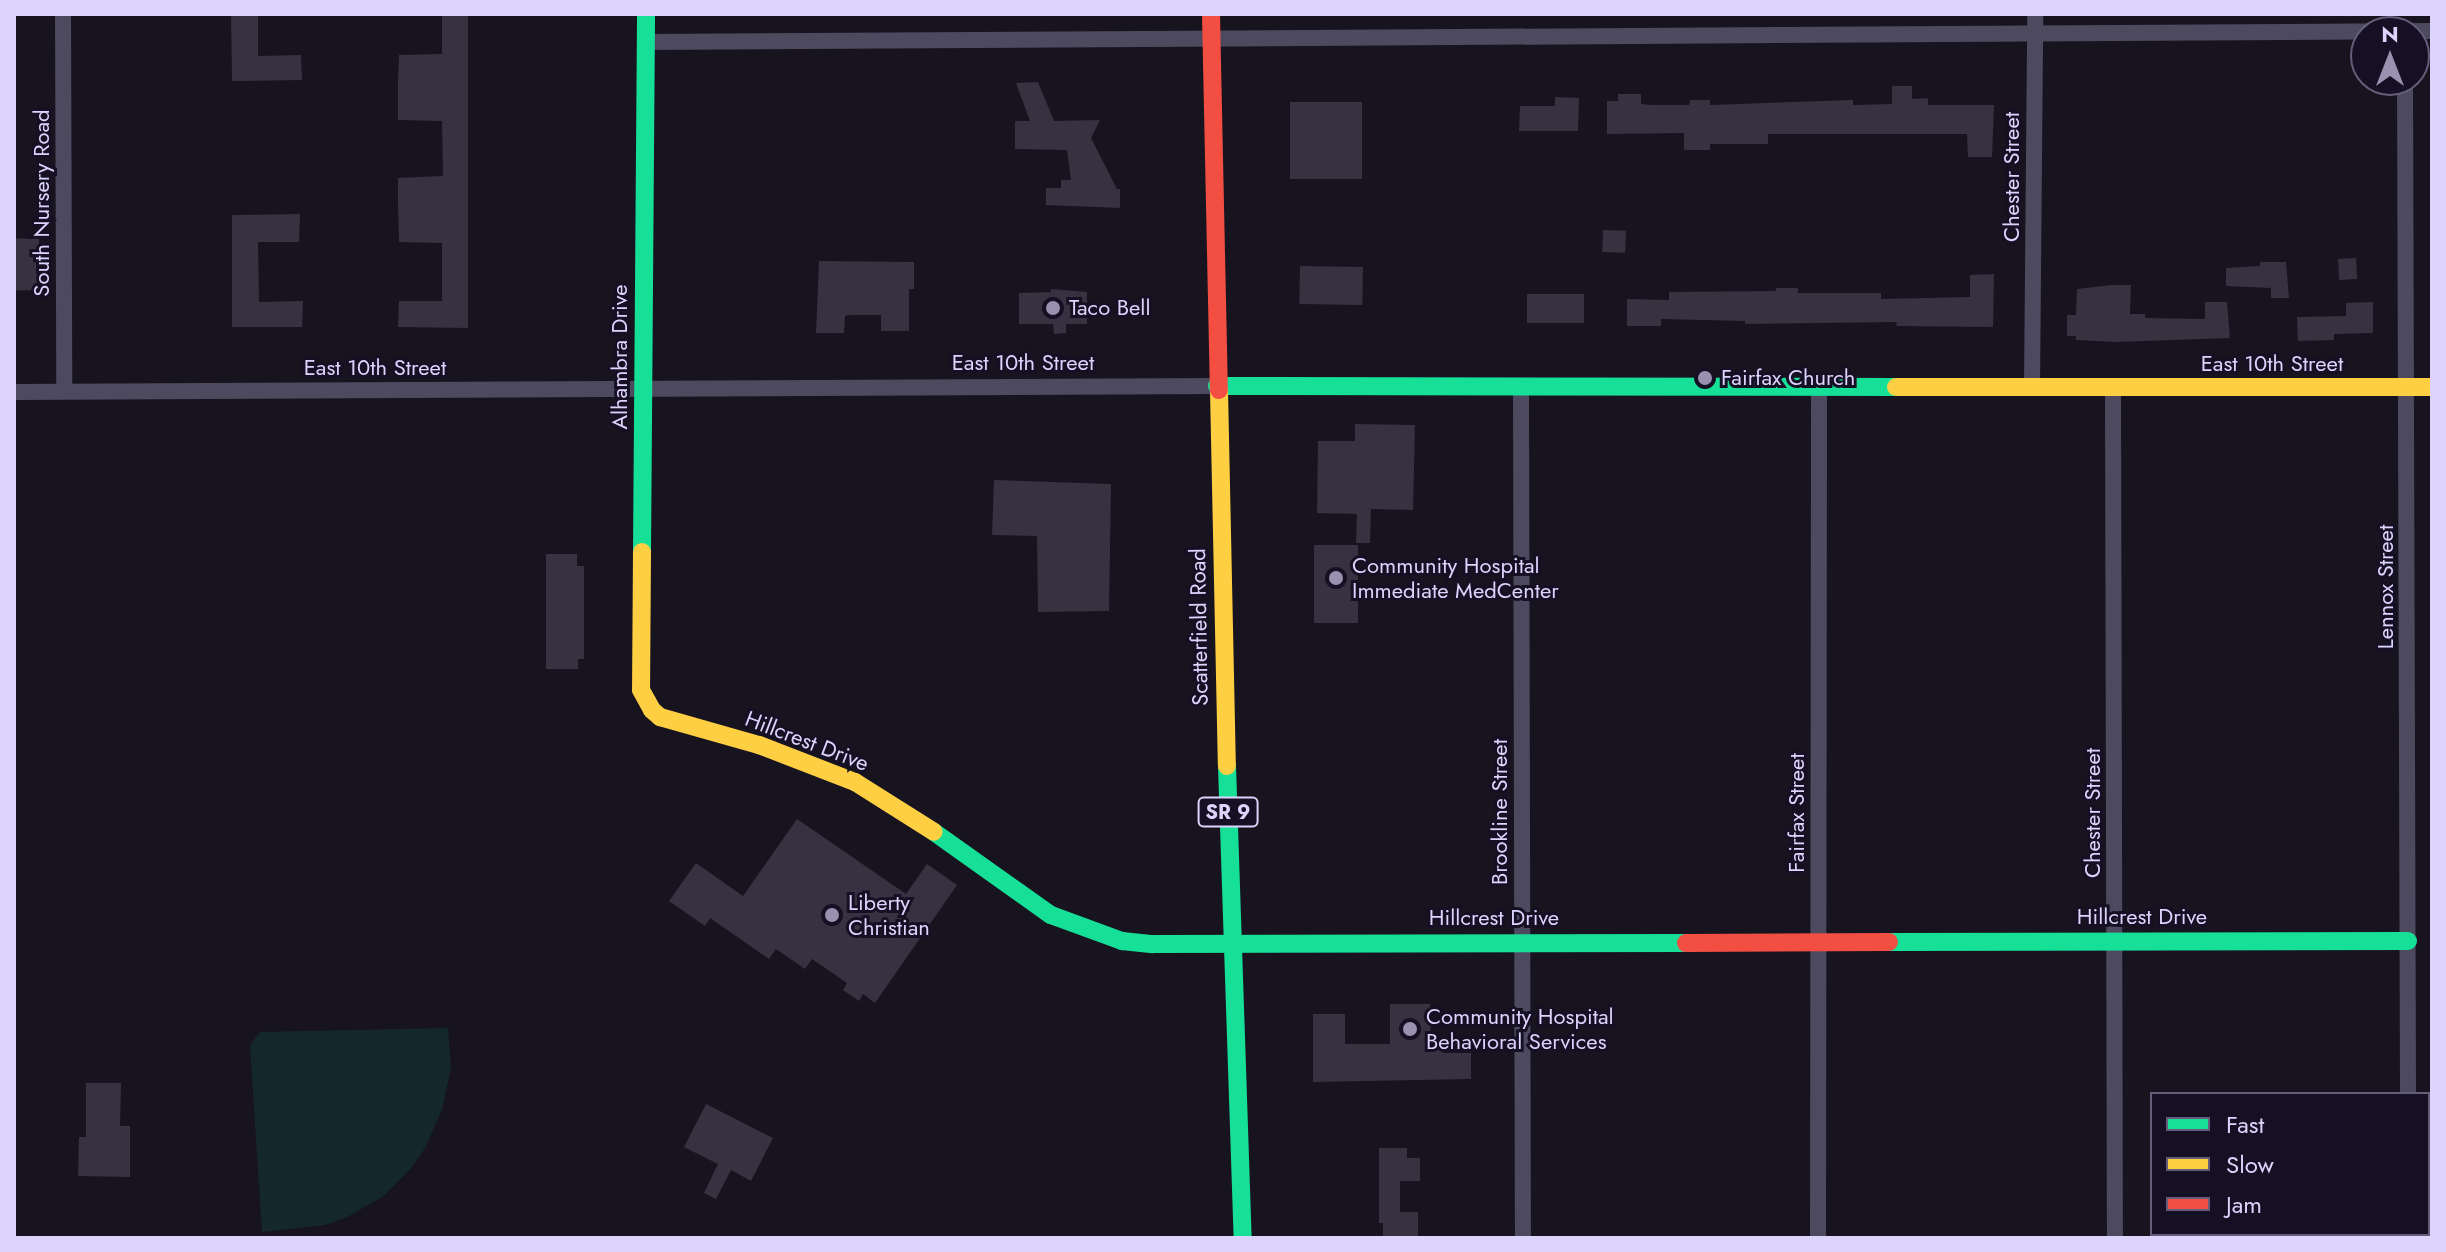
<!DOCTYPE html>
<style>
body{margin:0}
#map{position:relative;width:2446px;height:1252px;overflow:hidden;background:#17141f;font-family:Jost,sans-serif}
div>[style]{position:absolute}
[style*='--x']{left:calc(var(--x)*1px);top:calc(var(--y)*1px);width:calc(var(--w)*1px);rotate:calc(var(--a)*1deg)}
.green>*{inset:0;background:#14282b}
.building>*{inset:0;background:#363241;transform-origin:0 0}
.street>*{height:16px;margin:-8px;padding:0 8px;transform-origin:8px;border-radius:8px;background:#4d4a5f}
.fast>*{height:18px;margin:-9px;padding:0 9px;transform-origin:9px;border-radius:9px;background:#16e098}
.slow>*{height:18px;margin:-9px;padding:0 9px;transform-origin:9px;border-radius:9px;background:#ffcf43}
.jam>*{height:18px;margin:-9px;padding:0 9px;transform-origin:9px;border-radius:9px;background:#f24e42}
.dots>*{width:22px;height:22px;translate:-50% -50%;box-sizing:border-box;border:4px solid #151023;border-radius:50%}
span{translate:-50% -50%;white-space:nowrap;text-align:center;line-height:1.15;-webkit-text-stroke:6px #151023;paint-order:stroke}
.shield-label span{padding:2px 6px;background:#151023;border:2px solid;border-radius:6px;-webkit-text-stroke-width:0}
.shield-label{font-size:20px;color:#ddd4fd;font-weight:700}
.street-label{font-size:22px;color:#ddd4fd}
.poi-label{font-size:22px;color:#ddd4fd}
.left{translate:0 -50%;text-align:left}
.frame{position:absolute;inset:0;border:16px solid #ddd4fd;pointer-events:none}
.legend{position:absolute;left:2150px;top:1092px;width:280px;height:144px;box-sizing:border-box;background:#151023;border:2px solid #655e7a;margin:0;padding:10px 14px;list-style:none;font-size:24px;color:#ddd4fd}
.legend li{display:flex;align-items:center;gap:16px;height:40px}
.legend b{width:40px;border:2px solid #655e7a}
.north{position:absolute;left:2350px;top:16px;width:80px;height:80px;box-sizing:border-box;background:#151023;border:2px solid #655e7a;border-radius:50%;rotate:0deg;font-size:22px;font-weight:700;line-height:32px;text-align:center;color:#ddd4fd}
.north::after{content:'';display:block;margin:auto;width:28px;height:36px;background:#9891af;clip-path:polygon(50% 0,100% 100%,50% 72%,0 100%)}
</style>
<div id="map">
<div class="green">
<i style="clip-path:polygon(448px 1028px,451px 1068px,442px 1110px,425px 1148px,412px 1167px,384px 1196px,347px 1217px,325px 1225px,262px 1232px,250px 1045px,260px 1032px)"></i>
</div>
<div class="building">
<i style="clip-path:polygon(231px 14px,258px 14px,258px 56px,301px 55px,302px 80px,232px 81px)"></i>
<i style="clip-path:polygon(442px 14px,468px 14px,468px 328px,398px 327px,399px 301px,442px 301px,442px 243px,399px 242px,398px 204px,398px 178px,443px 176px,442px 121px,398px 120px,398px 82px,399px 55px,442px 54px)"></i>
<i style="clip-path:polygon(1038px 82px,1054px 121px,1100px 120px,1091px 138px,1117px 189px,1120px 189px,1120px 208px,1046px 205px,1046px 188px,1061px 188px,1061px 180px,1071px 180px,1067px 150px,1015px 149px,1015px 121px,1030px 121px,1016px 83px)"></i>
<i style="clip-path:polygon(1892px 86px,1912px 86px,1912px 99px,1928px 98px,1928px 105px,1994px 105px,1992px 157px,1968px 157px,1967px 134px,1768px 134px,1768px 144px,1710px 144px,1710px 150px,1684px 150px,1684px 133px,1607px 134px,1607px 101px,1618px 101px,1618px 94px,1641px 94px,1641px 104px,1651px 105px,1689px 105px,1690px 100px,1710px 100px,1710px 105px,1853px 100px,1853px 105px,1892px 104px)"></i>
<i style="clip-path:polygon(1555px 97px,1579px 98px,1578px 131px,1519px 131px,1520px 106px,1555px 106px)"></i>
<i style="left:1290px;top:102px;width:72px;height:77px"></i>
<i style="clip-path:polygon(300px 214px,299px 242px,258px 242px,259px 302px,303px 301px,302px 327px,232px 327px,232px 215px)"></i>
<i style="left:1603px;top:230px;width:23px;height:22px;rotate:2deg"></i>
<i style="left:39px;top:238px;width:52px;height:25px;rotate:89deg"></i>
<i style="left:2356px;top:258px;width:21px;height:18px;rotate:87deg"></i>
<i style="clip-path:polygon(819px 261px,914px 262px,914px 289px,909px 289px,909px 331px,881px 331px,881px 315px,849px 315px,845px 316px,844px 333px,816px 333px)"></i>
<i style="clip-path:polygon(2260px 262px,2286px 262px,2289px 298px,2271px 298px,2271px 288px,2226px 286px,2226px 268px,2260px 266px)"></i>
<i style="left:1300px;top:266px;width:63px;height:38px;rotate:1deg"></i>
<i style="clip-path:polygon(1994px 274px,1993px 327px,1896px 326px,1897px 322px,1745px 324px,1745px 321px,1661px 319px,1661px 326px,1627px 326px,1627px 299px,1669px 300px,1669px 292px,1776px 291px,1776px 288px,1798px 288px,1798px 293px,1881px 293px,1881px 299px,1970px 297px,1970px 275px)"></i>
<i style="clip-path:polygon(2111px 285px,2131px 285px,2130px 314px,2145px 314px,2145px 318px,2205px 319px,2205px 302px,2227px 302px,2230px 338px,2115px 342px,2076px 340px,2076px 336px,2067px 336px,2067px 315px,2076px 315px,2077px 289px)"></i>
<i style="clip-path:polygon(1051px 289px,1087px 292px,1087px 324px,1066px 324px,1066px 333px,1054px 334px,1053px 324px,1019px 324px,1019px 293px,1051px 292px)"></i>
<i style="left:1527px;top:294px;width:57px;height:29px"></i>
<i style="clip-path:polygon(2373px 302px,2373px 333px,2334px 334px,2334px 340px,2298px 341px,2297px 317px,2346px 316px,2346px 303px)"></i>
<i style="clip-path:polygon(1355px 424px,1415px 425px,1413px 510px,1371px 509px,1370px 543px,1356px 543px,1357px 514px,1317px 513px,1318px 441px,1355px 441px)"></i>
<i style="clip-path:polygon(994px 480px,1111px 484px,1109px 611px,1038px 612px,1037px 536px,992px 535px)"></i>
<i style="left:1314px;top:545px;width:44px;height:78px"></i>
<i style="clip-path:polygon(546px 554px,577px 554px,577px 566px,584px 566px,584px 659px,578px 659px,578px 669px,546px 669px)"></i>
<i style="clip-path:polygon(797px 819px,906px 894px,927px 864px,957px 885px,875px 1003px,863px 994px,859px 1001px,843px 990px,847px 983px,812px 959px,805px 969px,776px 949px,769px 959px,710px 918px,705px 926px,669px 901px,696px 863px,743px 896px)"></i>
<i style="clip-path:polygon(1390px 1004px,1430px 1004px,1431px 1048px,1443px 1048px,1443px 1053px,1471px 1053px,1471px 1079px,1313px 1082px,1313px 1014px,1345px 1014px,1345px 1044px,1390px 1044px)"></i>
<i style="clip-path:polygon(86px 1083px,121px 1083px,120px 1126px,130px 1126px,130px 1177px,78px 1176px,79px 1137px,86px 1137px)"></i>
<i style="clip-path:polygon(706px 1104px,773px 1138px,751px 1181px,731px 1170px,716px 1199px,704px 1193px,718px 1164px,684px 1147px)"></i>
<i style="clip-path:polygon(1379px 1148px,1407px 1148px,1407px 1158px,1420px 1158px,1420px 1181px,1400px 1181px,1400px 1212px,1418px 1212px,1418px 1238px,1383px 1238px,1383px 1223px,1379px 1223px)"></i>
</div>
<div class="street">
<i style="--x:63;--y:14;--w:377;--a:89.8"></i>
<i style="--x:646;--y:42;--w:1786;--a:-0.35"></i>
<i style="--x:2405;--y:80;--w:1014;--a:89.83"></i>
<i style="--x:1521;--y:386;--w:852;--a:89.87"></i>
<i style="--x:2032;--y:388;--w:374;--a:-89.5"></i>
<i style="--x:2113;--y:388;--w:850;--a:89.87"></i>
<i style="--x:14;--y:392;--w:1203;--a:-0.29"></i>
<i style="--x:2408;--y:1234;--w:4;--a:90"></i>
<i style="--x:1818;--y:1238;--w:850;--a:-89.93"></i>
</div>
<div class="fast">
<i style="--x:1217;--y:386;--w:679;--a:0.08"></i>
<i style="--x:642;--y:552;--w:538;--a:-89.57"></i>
<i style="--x:1227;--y:766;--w:472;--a:88.1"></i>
<i style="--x:934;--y:832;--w:143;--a:35.4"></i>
<i style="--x:1051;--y:915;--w:76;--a:20.1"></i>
<i style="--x:1122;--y:941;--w:31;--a:6"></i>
<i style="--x:1153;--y:944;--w:533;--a:-0.11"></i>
<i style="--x:1889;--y:942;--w:519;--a:-0.11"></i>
</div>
<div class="slow">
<i style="--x:1896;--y:387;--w:536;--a:0"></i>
<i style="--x:1219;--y:390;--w:376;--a:88.8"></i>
<i style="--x:642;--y:552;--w:138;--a:90.4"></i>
<i style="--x:641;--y:690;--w:23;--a:61"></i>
<i style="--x:652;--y:710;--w:11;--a:41"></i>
<i style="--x:660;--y:717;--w:103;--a:15.8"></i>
<i style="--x:759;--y:745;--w:103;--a:21.1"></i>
<i style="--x:855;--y:782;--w:93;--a:32.3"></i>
</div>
<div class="jam">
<i style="--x:1211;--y:14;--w:376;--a:88.8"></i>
<i style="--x:1686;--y:943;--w:203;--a:-0.3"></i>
</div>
<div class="dots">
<i style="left:1053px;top:308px;background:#9891af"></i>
<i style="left:1705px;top:378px;background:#9891af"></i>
<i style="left:1336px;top:578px;background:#9891af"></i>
<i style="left:832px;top:915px;background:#9891af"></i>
<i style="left:1410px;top:1029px;background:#9891af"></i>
</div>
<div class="shield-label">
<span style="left:1228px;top:812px">SR 9</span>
</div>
<div class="street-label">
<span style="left:2012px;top:177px;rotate:-90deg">Chester Street</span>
<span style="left:42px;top:203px;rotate:-90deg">South Nursery Road</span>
<span style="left:620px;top:357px;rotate:-90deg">Alhambra Drive</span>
<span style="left:1023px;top:363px">East 10th Street</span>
<span style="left:2272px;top:364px">East 10th Street</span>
<span style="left:375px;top:368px">East 10th Street</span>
<span style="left:2386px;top:587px;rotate:-90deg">Lennox Street</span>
<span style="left:1199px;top:627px;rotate:-91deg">Scatterfield Road</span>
<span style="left:807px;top:741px;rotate:21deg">Hillcrest Drive</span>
<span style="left:1500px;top:812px;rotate:-90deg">Brookline Street</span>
<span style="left:1797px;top:813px;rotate:-90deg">Fairfax Street</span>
<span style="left:2093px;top:813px;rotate:-90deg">Chester Street</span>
<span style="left:2142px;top:917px">Hillcrest Drive</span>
<span style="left:1494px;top:918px">Hillcrest Drive</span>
</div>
<div class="poi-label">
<span class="left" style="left:1069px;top:308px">Taco Bell</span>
<span class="left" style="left:1721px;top:378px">Fairfax Church</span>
<span class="left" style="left:1352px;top:578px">Community Hospital<br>Immediate MedCenter</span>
<span class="left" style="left:848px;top:915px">Liberty<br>Christian</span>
<span class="left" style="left:1426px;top:1029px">Community Hospital<br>Behavioral Services</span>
</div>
<div class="frame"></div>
<ul class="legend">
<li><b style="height:10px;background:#16e098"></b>Fast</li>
<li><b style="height:10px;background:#ffcf43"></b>Slow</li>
<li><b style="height:10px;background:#f24e42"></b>Jam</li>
</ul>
<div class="north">N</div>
</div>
